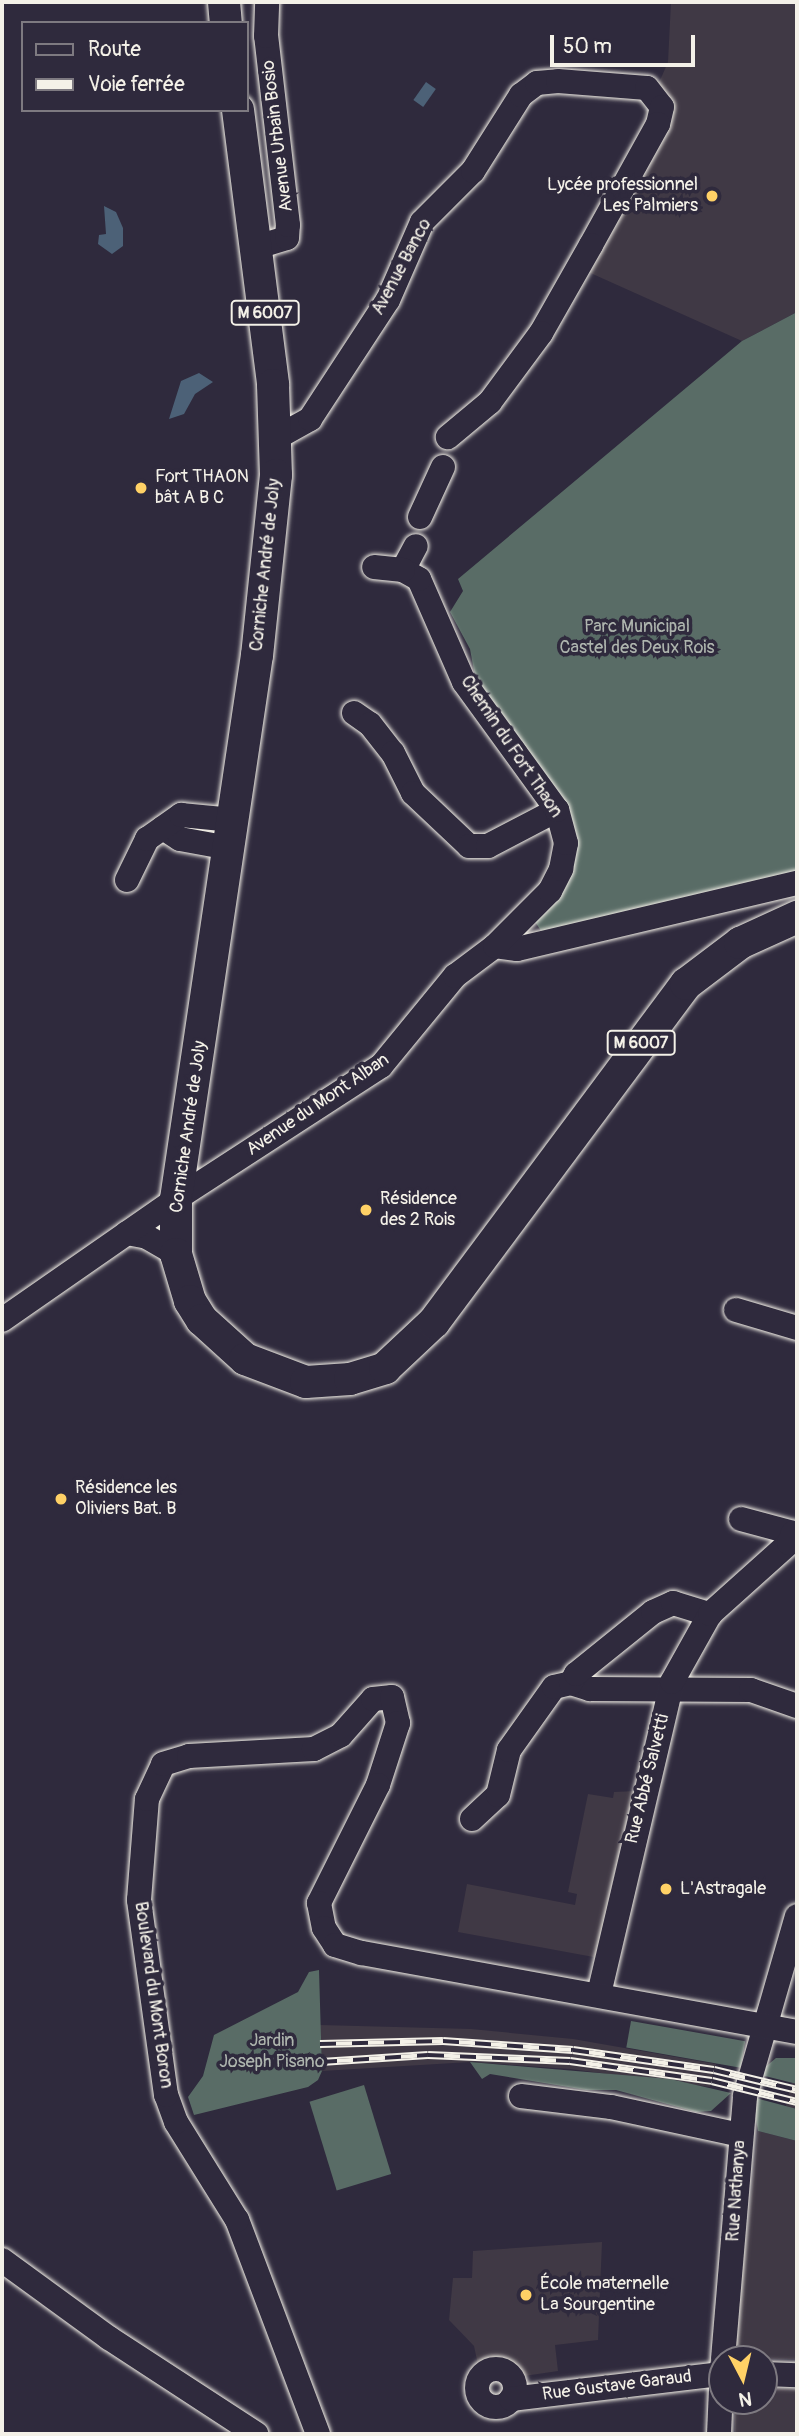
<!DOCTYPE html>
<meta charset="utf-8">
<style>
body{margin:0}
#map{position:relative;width:799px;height:2436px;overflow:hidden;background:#2f2a3d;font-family:Pangolin,sans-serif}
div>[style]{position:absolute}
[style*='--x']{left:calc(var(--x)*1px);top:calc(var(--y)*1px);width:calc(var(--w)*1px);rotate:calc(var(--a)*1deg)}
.built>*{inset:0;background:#403945}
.green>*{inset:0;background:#596c66;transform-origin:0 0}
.water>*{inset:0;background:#4c6177;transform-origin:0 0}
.roads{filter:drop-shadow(0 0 2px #f4f1e8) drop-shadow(0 0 2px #f4f1e8)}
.minor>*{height:24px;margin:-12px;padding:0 12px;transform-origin:12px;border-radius:12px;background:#2f2a3d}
.minor>.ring{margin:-12px;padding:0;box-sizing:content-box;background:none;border:24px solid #2f2a3d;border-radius:50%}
.major>*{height:32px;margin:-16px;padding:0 16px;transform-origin:16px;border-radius:16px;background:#2f2a3d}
.rail>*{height:8px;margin-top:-4px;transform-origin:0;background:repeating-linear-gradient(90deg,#2f2a3d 0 16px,#f4f1e8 0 32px);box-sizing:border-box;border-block:2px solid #f4f1e8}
.dots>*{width:19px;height:19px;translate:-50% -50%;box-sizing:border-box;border:4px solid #2f2a3d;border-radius:50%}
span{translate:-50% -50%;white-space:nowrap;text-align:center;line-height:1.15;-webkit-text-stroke:7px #2f2a3d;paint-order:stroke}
.shield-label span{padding:2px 5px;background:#2f2a3d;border:2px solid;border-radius:5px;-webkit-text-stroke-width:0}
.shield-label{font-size:16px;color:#f4f1e8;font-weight:700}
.street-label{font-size:18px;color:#f4f1e8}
.poi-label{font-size:18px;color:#f4f1e8}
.right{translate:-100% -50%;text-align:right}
.left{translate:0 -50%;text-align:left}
.park-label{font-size:18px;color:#aeb5ae}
.frame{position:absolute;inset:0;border:4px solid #f4f1e8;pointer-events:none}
.legend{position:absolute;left:21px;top:21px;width:228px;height:91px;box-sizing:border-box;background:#2f2a3d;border:2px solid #7e7a81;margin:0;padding:9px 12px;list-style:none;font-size:21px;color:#f4f1e8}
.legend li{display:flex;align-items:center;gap:14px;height:35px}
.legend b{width:35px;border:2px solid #7e7a81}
.north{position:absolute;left:708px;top:2345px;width:70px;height:70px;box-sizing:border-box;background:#2f2a3d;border:2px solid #7e7a81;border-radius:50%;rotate:173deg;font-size:19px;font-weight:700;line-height:28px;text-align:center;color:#f4f1e8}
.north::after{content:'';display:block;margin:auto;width:24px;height:32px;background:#ffd166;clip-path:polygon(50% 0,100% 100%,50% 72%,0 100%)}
.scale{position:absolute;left:550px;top:35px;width:145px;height:32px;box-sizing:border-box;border:4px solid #f4f1e8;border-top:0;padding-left:9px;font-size:21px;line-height:24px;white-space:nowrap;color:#f4f1e8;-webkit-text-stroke:5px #2f2a3d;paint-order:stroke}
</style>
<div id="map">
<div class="built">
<i style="clip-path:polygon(671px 2px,797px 2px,797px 312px,742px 341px,586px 271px,672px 107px,658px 85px,668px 62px)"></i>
<i style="clip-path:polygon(636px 1791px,599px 1958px,458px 1932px,467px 1884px,575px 1905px,577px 1894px,568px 1892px,588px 1794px,613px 1798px,614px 1792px)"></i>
<i style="clip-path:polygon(320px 2025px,471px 2029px,573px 2039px,716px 2064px,710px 2087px,570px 2069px,470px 2062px,322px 2071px)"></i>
<i style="clip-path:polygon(792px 2082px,797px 2084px,797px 2109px,786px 2106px)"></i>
<i style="clip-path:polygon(758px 2131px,797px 2141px,797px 2359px,733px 2358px)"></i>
<i style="clip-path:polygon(602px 2242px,598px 2340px,555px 2345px,558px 2371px,524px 2376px,507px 2361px,478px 2365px,474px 2346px,449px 2320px,453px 2278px,472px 2278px,473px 2251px)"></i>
<i style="clip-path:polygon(764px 2388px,797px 2389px,797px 2434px,735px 2434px,735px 2401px,764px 2401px)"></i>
</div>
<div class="green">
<i style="clip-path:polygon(797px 312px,797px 872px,543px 934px,534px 920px,572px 858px,477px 687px,470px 649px,450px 612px,463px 591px,458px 579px,742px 341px)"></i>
<i style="clip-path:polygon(319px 1970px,322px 2071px,318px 2080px,308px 2087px,194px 2115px,188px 2097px,203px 2076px,214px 2035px,298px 1992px,309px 1972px)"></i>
<i style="left:631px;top:2021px;width:116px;height:27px;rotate:10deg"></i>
<i style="clip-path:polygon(776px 2058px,797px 2058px,797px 2084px,757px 2074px)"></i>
<i style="clip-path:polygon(470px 2062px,670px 2079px,731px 2093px,711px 2111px,696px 2112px,616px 2090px,586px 2090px,490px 2074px,482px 2079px)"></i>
<i style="left:364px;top:2085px;width:93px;height:57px;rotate:73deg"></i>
<i style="clip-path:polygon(752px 2097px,797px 2109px,797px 2141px,758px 2131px)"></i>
</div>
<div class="water">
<i style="left:426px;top:82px;width:12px;height:22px;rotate:35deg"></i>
<i style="clip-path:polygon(104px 206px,116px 212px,123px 228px,123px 246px,112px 254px,98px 244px,99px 235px,106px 234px)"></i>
<i style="clip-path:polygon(199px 373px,213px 382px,195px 394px,184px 414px,169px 419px,181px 381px)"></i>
</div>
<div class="roads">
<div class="minor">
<i style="--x:257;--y:247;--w:31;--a:-17"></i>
<i style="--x:287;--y:238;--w:13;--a:-86"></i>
<i style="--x:288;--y:225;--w:190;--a:-96.6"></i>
<i style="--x:266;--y:36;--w:34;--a:-88"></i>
<i style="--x:276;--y:438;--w:39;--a:-29"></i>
<i style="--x:310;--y:419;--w:142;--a:-56.8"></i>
<i style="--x:388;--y:300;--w:85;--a:-66.4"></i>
<i style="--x:422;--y:222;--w:72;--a:-45"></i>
<i style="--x:473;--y:171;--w:90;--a:-57.7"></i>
<i style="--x:521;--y:95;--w:20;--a:-37"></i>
<i style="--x:537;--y:83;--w:21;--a:-5"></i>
<i style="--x:558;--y:81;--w:89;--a:4.5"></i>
<i style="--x:647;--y:88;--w:24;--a:52"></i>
<i style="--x:662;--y:107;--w:17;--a:103"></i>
<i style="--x:658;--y:124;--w:138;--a:119"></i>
<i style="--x:591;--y:245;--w:101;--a:119.6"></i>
<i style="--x:541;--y:333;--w:86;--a:126.5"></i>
<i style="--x:490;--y:402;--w:55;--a:140.2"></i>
<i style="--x:420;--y:517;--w:55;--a:-65.3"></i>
<i style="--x:403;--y:570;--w:27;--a:-62"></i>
<i style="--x:354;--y:713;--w:19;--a:35"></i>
<i style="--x:370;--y:724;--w:37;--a:52"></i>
<i style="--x:393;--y:753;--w:45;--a:63.4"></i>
<i style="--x:413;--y:793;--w:77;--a:43.4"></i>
<i style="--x:469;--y:846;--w:19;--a:0"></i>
<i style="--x:488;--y:846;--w:78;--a:-27.6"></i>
<i style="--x:163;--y:828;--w:20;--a:33"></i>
<i style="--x:180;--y:839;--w:50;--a:10.4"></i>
<i style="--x:127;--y:880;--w:46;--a:-64"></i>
<i style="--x:147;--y:839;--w:42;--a:-35.2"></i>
<i style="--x:181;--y:815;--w:52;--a:5.5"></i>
<i style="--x:495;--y:946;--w:22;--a:8"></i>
<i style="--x:517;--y:949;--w:288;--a:-13.3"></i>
<i style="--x:127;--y:1233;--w:20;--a:11"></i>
<i style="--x:147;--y:1237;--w:34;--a:30"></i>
<i style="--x:736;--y:1310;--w:64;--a:16.4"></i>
<i style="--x:2;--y:1320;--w:212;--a:-34.8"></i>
<i style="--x:176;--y:1199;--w:244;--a:-33"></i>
<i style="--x:381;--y:1066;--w:117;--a:-50.6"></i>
<i style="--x:455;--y:976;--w:50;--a:-36.9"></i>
<i style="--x:495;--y:946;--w:78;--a:-45"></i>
<i style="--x:550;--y:891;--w:25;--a:-63"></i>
<i style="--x:561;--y:869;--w:26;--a:-79"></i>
<i style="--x:566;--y:843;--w:34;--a:-105"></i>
<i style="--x:557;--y:810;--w:158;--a:-126"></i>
<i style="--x:464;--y:682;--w:112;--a:-113.6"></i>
<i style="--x:419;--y:579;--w:18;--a:-151"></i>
<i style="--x:403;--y:570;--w:29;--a:-174"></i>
<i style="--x:741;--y:1519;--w:58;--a:15"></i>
<i style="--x:571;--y:1683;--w:20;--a:18"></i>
<i style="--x:590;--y:1689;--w:161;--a:0.4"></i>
<i style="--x:751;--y:1690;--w:49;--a:19.2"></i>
<i style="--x:472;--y:1819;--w:35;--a:-43"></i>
<i style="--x:498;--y:1795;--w:46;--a:-76.3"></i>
<i style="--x:509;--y:1750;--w:77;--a:-54.5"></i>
<i style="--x:554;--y:1687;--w:17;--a:-13"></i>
<i style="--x:571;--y:1683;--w:10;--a:-61"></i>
<i style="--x:576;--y:1674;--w:99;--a:-38.8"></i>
<i style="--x:653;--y:1612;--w:22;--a:-24"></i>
<i style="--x:673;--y:1603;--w:39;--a:17"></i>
<i style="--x:599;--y:1994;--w:320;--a:-76.8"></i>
<i style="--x:672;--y:1682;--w:78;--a:-60.8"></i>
<i style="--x:710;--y:1614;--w:106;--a:-41.9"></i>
<i style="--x:789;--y:1543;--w:11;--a:-68"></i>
<i style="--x:521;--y:2096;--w:91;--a:7"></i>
<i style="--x:611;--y:2107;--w:133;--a:12.2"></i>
<i style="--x:2;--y:2260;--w:132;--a:36.1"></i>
<i style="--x:109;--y:2338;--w:176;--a:33.1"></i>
<i style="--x:723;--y:2359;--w:264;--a:-85.2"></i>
<i style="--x:745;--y:2096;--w:187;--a:-73.9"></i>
<i class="ring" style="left:477px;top:2369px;width:14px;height:14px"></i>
<i style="--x:764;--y:2374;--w:33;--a:2"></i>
<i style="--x:511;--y:2399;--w:212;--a:-6.8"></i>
<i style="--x:318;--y:2434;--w:229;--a:-110.7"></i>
<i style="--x:237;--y:2220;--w:115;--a:-121.9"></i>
<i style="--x:176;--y:2122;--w:29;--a:-110"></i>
<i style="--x:166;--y:2095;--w:197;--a:-97.9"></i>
<i style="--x:139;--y:1900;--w:101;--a:-85.5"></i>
<i style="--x:147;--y:1799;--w:38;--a:-65"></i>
<i style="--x:163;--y:1764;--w:27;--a:-17"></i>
<i style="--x:189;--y:1756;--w:125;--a:-3.2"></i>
<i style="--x:314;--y:1749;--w:30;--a:-27"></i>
<i style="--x:341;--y:1735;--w:48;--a:-48.4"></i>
<i style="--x:373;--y:1699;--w:19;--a:-6"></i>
<i style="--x:392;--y:1697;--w:27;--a:77"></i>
<i style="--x:398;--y:1723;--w:65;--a:107.9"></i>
<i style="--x:378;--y:1785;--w:132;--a:116.6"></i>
<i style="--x:319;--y:1903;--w:25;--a:79"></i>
<i style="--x:324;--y:1928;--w:20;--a:57"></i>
<i style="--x:335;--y:1945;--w:28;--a:17"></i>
<i style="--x:362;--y:1953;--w:442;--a:10.3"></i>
<i style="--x:719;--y:2434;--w:68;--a:-87.5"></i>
</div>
<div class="major">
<i style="--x:224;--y:2;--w:21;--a:85"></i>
<i style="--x:238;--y:110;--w:277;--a:82.7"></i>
<i style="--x:273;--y:385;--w:90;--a:88.1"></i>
<i style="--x:276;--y:475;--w:181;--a:96"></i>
<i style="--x:257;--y:655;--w:550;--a:98.47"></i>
<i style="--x:176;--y:1199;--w:55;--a:90"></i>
<i style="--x:176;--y:1254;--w:49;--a:73.4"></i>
<i style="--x:190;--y:1301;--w:22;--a:58"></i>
<i style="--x:202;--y:1320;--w:58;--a:42.2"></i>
<i style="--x:245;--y:1359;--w:65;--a:20.7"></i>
<i style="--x:306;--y:1382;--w:44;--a:-3.9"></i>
<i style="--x:350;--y:1379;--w:37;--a:-17"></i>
<i style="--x:385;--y:1368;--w:67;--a:-43.2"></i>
<i style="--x:434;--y:1322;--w:422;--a:-53.3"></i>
<i style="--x:686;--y:984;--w:68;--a:-37.2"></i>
<i style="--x:740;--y:943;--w:63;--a:-24.5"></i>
</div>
</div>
<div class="rail">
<i style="--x:320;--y:2044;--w:123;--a:-1.4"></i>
<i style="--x:443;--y:2041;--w:130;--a:4"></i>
<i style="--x:573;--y:2050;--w:142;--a:8.1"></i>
<i style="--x:714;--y:2070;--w:85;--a:13.5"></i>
<i style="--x:321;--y:2062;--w:107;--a:-3.7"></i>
<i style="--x:428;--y:2055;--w:142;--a:2.4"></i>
<i style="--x:570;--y:2061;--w:143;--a:8"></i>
<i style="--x:712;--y:2081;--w:88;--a:13.9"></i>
</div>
<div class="dots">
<i style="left:712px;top:196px;background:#ffd166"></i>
<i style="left:141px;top:488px;background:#ffd166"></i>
<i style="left:366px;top:1210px;background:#ffd166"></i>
<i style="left:61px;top:1499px;background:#ffd166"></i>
<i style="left:666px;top:1889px;background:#ffd166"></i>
<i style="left:526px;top:2295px;background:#ffd166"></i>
</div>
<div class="shield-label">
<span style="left:265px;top:313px">M 6007</span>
<span style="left:641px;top:1043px">M 6007</span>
</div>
<div class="street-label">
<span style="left:278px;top:136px;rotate:-97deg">Avenue Urbain Bosio</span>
<span style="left:402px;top:267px;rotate:-62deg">Avenue Banco</span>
<span style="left:266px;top:565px;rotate:-84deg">Corniche André de Joly</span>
<span style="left:511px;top:747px;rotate:56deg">Chemin du Fort Thaon</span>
<span style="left:318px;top:1105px;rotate:-34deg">Avenue du Mont Alban</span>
<span style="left:189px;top:1127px;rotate:-82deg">Corniche André de Joly</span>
<span style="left:648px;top:1779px;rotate:-76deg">Rue Abbé Salvetti</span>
<span style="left:153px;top:1995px;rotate:82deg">Boulevard du Mont Boron</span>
<span style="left:737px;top:2191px;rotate:-86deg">Rue Nathanya</span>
<span style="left:617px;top:2386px;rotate:-7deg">Rue Gustave Garaud</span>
</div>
<div class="poi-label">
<span class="right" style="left:698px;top:196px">Lycée professionnel<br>Les Palmiers</span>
<span class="left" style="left:155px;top:488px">Fort THAON<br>bât A B C</span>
<span class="left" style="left:380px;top:1210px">Résidence<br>des 2 Rois</span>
<span class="left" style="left:75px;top:1499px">Résidence les<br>Oliviers Bat. B</span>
<span class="left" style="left:680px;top:1889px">L'Astragale</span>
<span class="left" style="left:540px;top:2295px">École maternelle<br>La Sourgentine</span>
</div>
<div class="park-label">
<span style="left:637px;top:638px">Parc Municipal<br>Castel des Deux Rois</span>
<span style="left:272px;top:2052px">Jardin<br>Joseph Pisano</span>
</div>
<div class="frame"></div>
<ul class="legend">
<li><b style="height:9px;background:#2f2a3d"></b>Route</li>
<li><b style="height:9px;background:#f4f1e8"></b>Voie ferrée</li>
</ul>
<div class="north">N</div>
<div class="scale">50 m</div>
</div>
